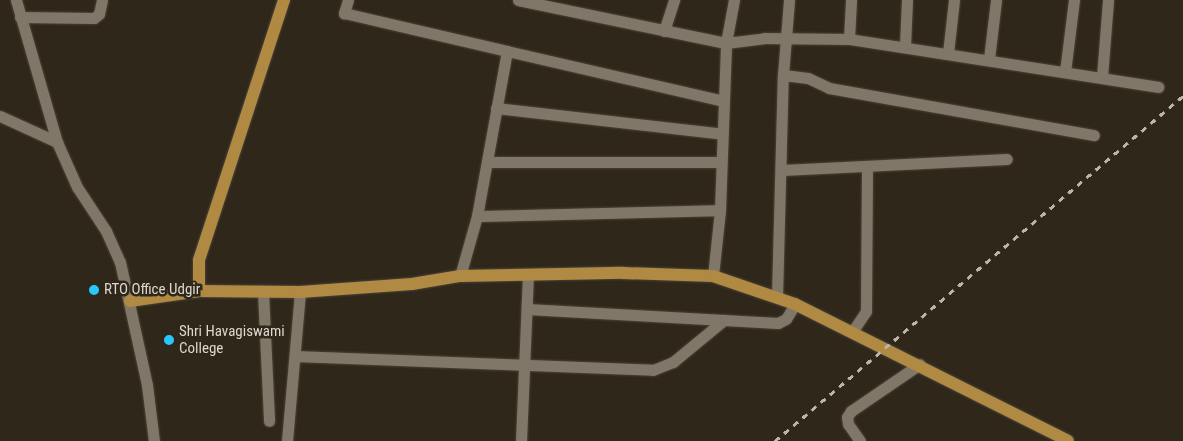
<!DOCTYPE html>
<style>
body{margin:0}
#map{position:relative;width:1183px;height:441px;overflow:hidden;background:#2f271a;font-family:"Roboto Condensed",sans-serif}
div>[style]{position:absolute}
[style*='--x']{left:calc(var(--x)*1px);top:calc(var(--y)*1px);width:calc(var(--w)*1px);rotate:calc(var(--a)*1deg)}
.roads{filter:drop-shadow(0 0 1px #4a4439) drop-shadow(0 0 1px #4a4439)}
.minor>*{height:11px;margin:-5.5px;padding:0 5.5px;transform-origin:5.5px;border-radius:5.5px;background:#817768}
.major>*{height:12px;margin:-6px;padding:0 6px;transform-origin:6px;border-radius:6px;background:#b08943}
.rail>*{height:3px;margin-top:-1.5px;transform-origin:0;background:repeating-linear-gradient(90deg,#bbb4ab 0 6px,transparent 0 12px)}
.dots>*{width:14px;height:14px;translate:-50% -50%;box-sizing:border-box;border:2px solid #2f271a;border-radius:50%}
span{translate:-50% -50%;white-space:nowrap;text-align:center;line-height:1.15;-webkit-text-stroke:5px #2f271a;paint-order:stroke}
.poi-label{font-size:15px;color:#ddd7cf}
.left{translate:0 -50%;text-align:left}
</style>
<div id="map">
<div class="roads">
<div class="minor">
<i style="--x:16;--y:0;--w:148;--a:73.9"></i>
<i style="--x:57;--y:142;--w:49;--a:66"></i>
<i style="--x:77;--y:187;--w:53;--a:56.6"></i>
<i style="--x:106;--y:231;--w:34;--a:66"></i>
<i style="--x:120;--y:262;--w:126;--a:77.6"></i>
<i style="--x:147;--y:385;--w:56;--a:82.9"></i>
<i style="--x:348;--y:0;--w:14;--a:107"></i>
<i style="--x:344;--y:13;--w:167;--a:13.1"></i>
<i style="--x:507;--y:51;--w:168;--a:100.3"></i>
<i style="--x:477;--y:216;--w:62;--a:105.8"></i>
<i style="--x:518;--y:0;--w:212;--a:11.7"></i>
<i style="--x:726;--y:43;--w:38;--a:-7"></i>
<i style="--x:764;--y:38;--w:85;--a:0.7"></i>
<i style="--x:849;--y:39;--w:313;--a:8.8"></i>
<i style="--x:20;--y:17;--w:74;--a:0.8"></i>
<i style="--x:94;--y:18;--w:6;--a:-39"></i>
<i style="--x:99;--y:14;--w:14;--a:-78"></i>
<i style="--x:664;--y:31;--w:33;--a:-72"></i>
<i style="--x:849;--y:39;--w:39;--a:-87"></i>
<i style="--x:905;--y:46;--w:46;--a:-87.5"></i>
<i style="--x:507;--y:51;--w:222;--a:13"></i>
<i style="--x:948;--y:53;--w:53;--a:-83.5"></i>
<i style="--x:989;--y:59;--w:59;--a:-83.2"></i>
<i style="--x:1065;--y:72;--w:73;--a:-82.9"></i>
<i style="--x:783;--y:75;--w:25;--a:7"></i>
<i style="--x:808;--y:78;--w:23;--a:25"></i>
<i style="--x:829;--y:88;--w:269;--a:10.1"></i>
<i style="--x:1102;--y:77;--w:77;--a:-85.5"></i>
<i style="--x:496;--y:108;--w:228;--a:6.5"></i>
<i style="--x:0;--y:116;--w:63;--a:24.5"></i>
<i style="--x:487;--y:162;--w:234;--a:0"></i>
<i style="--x:782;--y:170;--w:225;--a:-2.8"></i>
<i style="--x:477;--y:216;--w:243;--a:-1.4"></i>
<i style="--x:713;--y:276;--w:66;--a:-83.9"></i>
<i style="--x:720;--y:210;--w:167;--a:-87.9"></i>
<i style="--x:726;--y:43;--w:44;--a:-79.5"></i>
<i style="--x:263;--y:292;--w:129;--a:87.3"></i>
<i style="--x:777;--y:297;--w:222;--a:-88.5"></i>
<i style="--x:783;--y:75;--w:75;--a:-85.4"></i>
<i style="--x:527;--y:309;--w:251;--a:3.2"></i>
<i style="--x:778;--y:323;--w:9;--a:-27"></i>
<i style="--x:786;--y:319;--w:17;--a:-59"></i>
<i style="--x:852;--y:332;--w:25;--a:-56"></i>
<i style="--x:866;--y:311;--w:145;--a:-89.6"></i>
<i style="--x:295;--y:356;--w:358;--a:2.2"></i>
<i style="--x:653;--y:370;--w:22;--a:-22"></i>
<i style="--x:673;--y:362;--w:66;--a:-39.5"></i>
<i style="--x:287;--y:441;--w:150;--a:-85"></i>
<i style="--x:521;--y:441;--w:165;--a:-87.6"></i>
<i style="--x:860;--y:441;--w:21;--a:-125"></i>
<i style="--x:848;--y:424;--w:7;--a:-98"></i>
<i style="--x:847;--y:417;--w:7;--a:-56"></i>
<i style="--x:851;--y:411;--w:83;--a:-34.3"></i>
</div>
<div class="major">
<i style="--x:284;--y:0;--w:274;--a:108.1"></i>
<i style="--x:199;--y:260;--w:31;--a:90"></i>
<i style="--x:199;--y:291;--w:101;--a:0.6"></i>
<i style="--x:300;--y:292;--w:112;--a:-4.1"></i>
<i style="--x:412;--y:284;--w:49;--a:-9.5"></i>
<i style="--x:460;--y:276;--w:163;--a:-1.1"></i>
<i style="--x:623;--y:273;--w:90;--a:1.9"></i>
<i style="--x:713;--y:276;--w:87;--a:18.9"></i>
<i style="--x:795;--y:304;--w:305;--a:26.6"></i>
<i style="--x:130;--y:301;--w:70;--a:-8.2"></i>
</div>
</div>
<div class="rail">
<i style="--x:775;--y:441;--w:534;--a:-40.22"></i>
</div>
<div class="dots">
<i style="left:94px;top:290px;background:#28c8ff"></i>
<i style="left:169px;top:340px;background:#28c8ff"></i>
</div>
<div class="poi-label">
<span class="left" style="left:104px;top:290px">RTO Office Udgir</span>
<span class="left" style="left:179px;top:340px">Shri Havagiswami<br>College</span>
</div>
</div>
